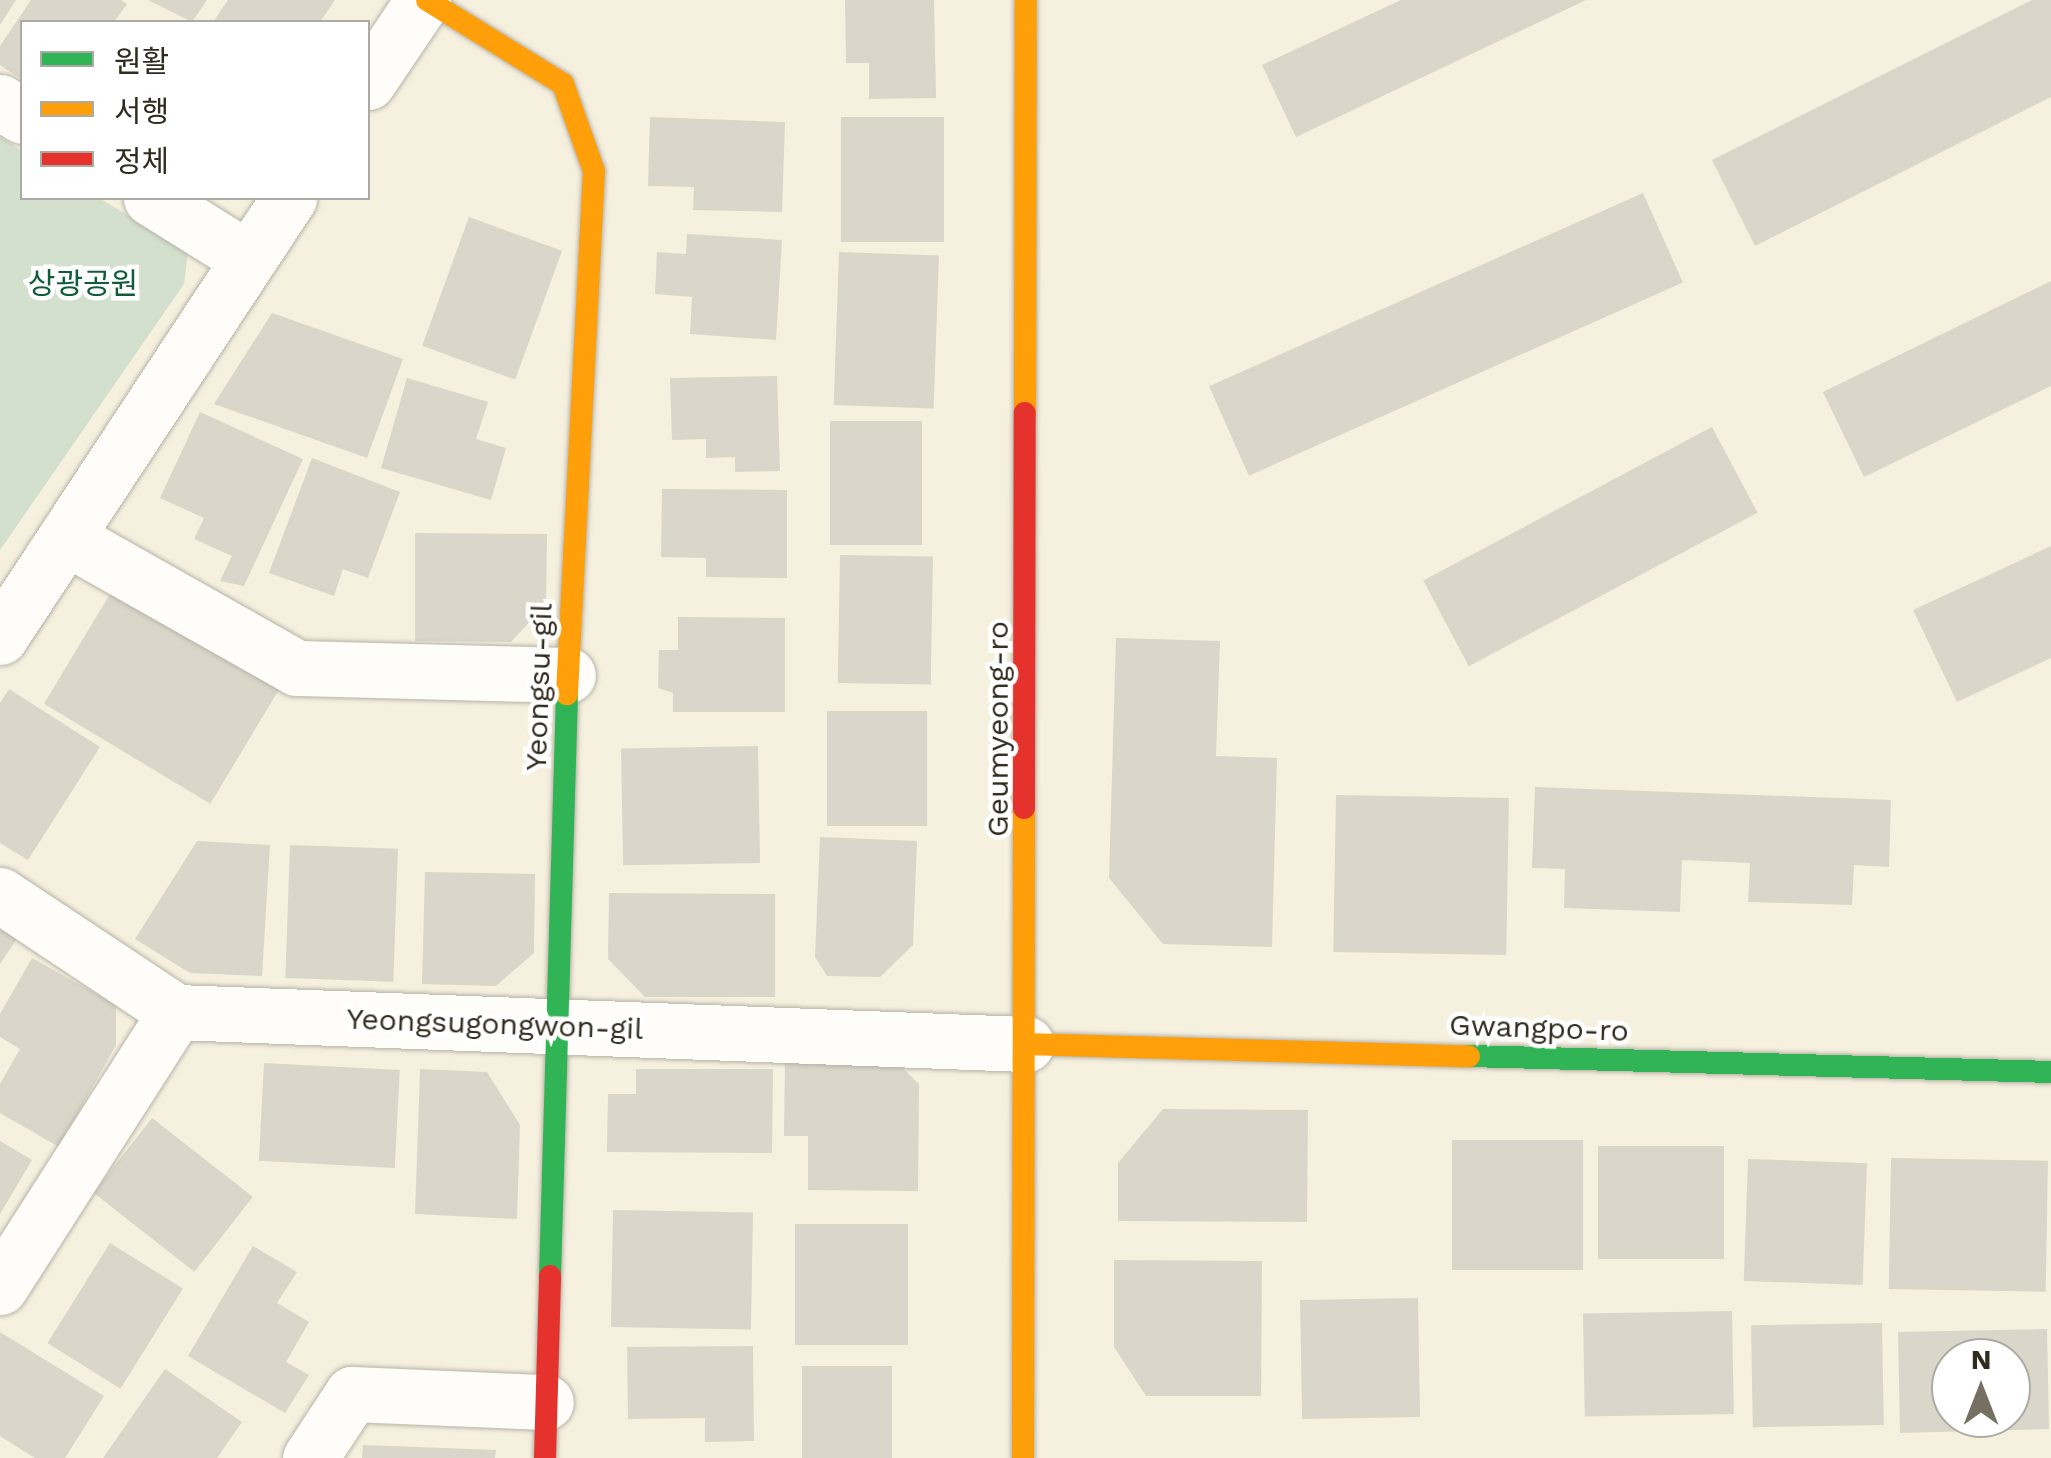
<!DOCTYPE html>
<meta charset="utf-8">
<style>
body{margin:0}
#map{position:relative;width:2051px;height:1458px;overflow:hidden;background:#f6f0df;font-family:"Work Sans","Noto Sans KR",sans-serif}
div>[style]{position:absolute}
[style*='--x']{left:calc(var(--x)*1px);top:calc(var(--y)*1px);width:calc(var(--w)*1px);rotate:calc(var(--a)*1deg)}
.green>*{inset:0;background:#d3e0cd}
.building>*{inset:0;background:#dad6c9;transform-origin:0 0}
.roads{filter:drop-shadow(0 0 2px #b7b3a6) drop-shadow(0 0 2px #b7b3a6)}
.street>*{height:55px;margin:-27.5px;padding:0 27.5px;transform-origin:27.5px;border-radius:27.5px;background:#fefdfa}
.fast>*{height:22px;margin:-11px;padding:0 11px;transform-origin:11px;border-radius:11px;background:#30b455}
.slow>*{height:22px;margin:-11px;padding:0 11px;transform-origin:11px;border-radius:11px;background:#ff9f0a}
.jam>*{height:22px;margin:-11px;padding:0 11px;transform-origin:11px;border-radius:11px;background:#e5322d}
span{translate:-50% -50%;white-space:nowrap;text-align:center;line-height:1.15;-webkit-text-stroke:9px #fff;paint-order:stroke}
.park-label{font-size:30px;color:#0f5d38}
.street-label{font-size:30px;color:#2f2b1f}
.legend{position:absolute;left:20px;top:20px;width:350px;height:180px;box-sizing:border-box;background:#fff;border:2px solid #acaaa5;margin:0;padding:12px 18px;list-style:none;font-size:30px;color:#2f2b1f}
.legend li{display:flex;align-items:center;gap:20px;height:50px}
.legend b{width:50px;border:2px solid #acaaa5}
.north{position:absolute;left:1931px;top:1338px;width:100px;height:100px;box-sizing:border-box;background:#fff;border:2px solid #acaaa5;border-radius:50%;rotate:0deg;font-size:28px;font-weight:700;line-height:40px;text-align:center;color:#2f2b1f}
.north::after{content:'';display:block;margin:auto;width:35px;height:45px;background:#757062;clip-path:polygon(50% 0,100% 100%,50% 72%,0 100%)}
</style>
<div id="map">
<div class="green">
<i style="clip-path:polygon(0 137px,22px 151px,22px 198px,99px 198px,188px 252px,184px 284px,0 550px)"></i>
</div>
<div class="building">
<i style="clip-path:polygon(0 0,16px 0,0 25px)"></i>
<i style="clip-path:polygon(31px 0,121px 0,127px 4px,114px 22px,22px 22px,22px 80px,0 65px,0 46px)"></i>
<i style="clip-path:polygon(148px 0,207px 0,192px 22px)"></i>
<i style="clip-path:polygon(228px 0,335px 0,320px 22px,213px 22px)"></i>
<i style="clip-path:polygon(845px 0,934px 0,936px 98px,869px 99px,869px 63px,846px 63px)"></i>
<i style="clip-path:polygon(1401px 0,1586px 0,1296px 137px,1262px 65px)"></i>
<i style="clip-path:polygon(2032px 0,2051px 0,2051px 97px,1755px 246px,1712px 160px)"></i>
<i style="clip-path:polygon(650px 117px,785px 122px,782px 212px,693px 210px,694px 187px,648px 186px)"></i>
<i style="left:944px;top:117px;width:125px;height:103px;rotate:90deg"></i>
<i style="left:1643px;top:193px;width:98px;height:475px;rotate:66deg"></i>
<i style="left:469px;top:217px;width:99px;height:137px;rotate:20deg"></i>
<i style="clip-path:polygon(687px 234px,782px 240px,776px 340px,690px 334px,692px 297px,655px 294px,657px 252px,686px 254px)"></i>
<i style="left:839px;top:252px;width:100px;height:153px;rotate:2deg"></i>
<i style="clip-path:polygon(2051px 281px,2051px 386px,1864px 477px,1823px 392px)"></i>
<i style="clip-path:polygon(272px 313px,403px 359px,367px 458px,214px 404px)"></i>
<i style="clip-path:polygon(777px 376px,780px 471px,735px 472px,735px 457px,706px 458px,706px 439px,672px 440px,670px 378px)"></i>
<i style="clip-path:polygon(407px 378px,488px 402px,476px 439px,506px 448px,491px 500px,381px 468px)"></i>
<i style="clip-path:polygon(200px 412px,303px 459px,244px 586px,220px 581px,232px 556px,194px 539px,204px 518px,160px 498px)"></i>
<i style="left:830px;top:421px;width:92px;height:124px"></i>
<i style="left:1712px;top:427px;width:97px;height:327px;rotate:62deg"></i>
<i style="clip-path:polygon(312px 458px,400px 492px,368px 578px,343px 569px,334px 596px,269px 573px)"></i>
<i style="clip-path:polygon(662px 489px,787px 490px,787px 578px,706px 577px,706px 558px,661px 557px)"></i>
<i style="clip-path:polygon(415px 533px,547px 534px,546px 604px,511px 642px,415px 641px)"></i>
<i style="clip-path:polygon(2051px 546px,2051px 658px,1957px 702px,1913px 610px)"></i>
<i style="left:840px;top:555px;width:93px;height:128px;rotate:1deg"></i>
<i style="left:113px;top:589px;width:194px;height:134px;rotate:31deg"></i>
<i style="clip-path:polygon(678px 617px,785px 618px,785px 712px,673px 712px,673px 693px,658px 688px,659px 650px,678px 650px)"></i>
<i style="clip-path:polygon(1116px 638px,1220px 641px,1216px 756px,1277px 758px,1272px 947px,1163px 944px,1109px 878px)"></i>
<i style="clip-path:polygon(9px 689px,100px 747px,28px 860px,0 843px,0 703px)"></i>
<i style="left:827px;top:711px;width:100px;height:115px"></i>
<i style="left:758px;top:746px;width:117px;height:137px;rotate:89deg"></i>
<i style="clip-path:polygon(1535px 787px,1891px 800px,1889px 867px,1854px 865px,1852px 905px,1748px 902px,1750px 863px,1682px 860px,1680px 912px,1564px 908px,1565px 869px,1532px 868px)"></i>
<i style="left:1336px;top:795px;width:173px;height:157px;rotate:1deg"></i>
<i style="clip-path:polygon(820px 837px,917px 841px,913px 945px,880px 977px,827px 976px,815px 957px)"></i>
<i style="clip-path:polygon(197px 841px,270px 845px,262px 976px,190px 973px,135px 939px)"></i>
<i style="left:290px;top:845px;width:108px;height:133px;rotate:2deg"></i>
<i style="clip-path:polygon(425px 872px,535px 874px,534px 953px,496px 986px,422px 984px)"></i>
<i style="clip-path:polygon(609px 893px,775px 894px,775px 997px,645px 997px,608px 959px)"></i>
<i style="clip-path:polygon(0 926px,18px 937px,0 964px)"></i>
<i style="clip-path:polygon(32px 958px,116px 1005px,116px 1045px,59px 1147px,0 1113px,0 1084px,20px 1049px,0 1037px,0 1014px)"></i>
<i style="clip-path:polygon(785px 1058px,893px 1059px,919px 1084px,918px 1191px,808px 1190px,808px 1136px,784px 1136px)"></i>
<i style="left:264px;top:1063px;width:136px;height:98px;rotate:3deg"></i>
<i style="clip-path:polygon(420px 1069px,487px 1072px,520px 1125px,517px 1219px,415px 1214px)"></i>
<i style="clip-path:polygon(636px 1069px,773px 1069px,772px 1153px,607px 1152px,608px 1094px,636px 1094px)"></i>
<i style="clip-path:polygon(1163px 1109px,1308px 1110px,1307px 1222px,1118px 1221px,1118px 1163px)"></i>
<i style="left:152px;top:1118px;width:128px;height:95px;rotate:38deg"></i>
<i style="left:1452px;top:1140px;width:131px;height:130px"></i>
<i style="clip-path:polygon(0 1141px,32px 1160px,0 1214px)"></i>
<i style="left:1598px;top:1146px;width:126px;height:113px"></i>
<i style="left:1891px;top:1158px;width:157px;height:131px;rotate:1deg"></i>
<i style="left:1748px;top:1159px;width:119px;height:122px;rotate:2deg"></i>
<i style="left:613px;top:1210px;width:140px;height:117px;rotate:1deg"></i>
<i style="left:908px;top:1224px;width:121px;height:113px;rotate:90deg"></i>
<i style="left:110px;top:1243px;width:86px;height:118px;rotate:32deg"></i>
<i style="clip-path:polygon(253px 1246px,297px 1272px,277px 1303px,309px 1322px,286px 1362px,309px 1375px,285px 1413px,188px 1356px)"></i>
<i style="clip-path:polygon(1114px 1260px,1262px 1261px,1261px 1396px,1146px 1396px,1114px 1347px)"></i>
<i style="left:1418px;top:1298px;width:119px;height:118px;rotate:89deg"></i>
<i style="left:1732px;top:1311px;width:103px;height:149px;rotate:89deg"></i>
<i style="left:1882px;top:1323px;width:102px;height:131px;rotate:89deg"></i>
<i style="clip-path:polygon(evenodd,2047px 1329px,2049px 1429px,1900px 1433px,1898px 1332px,2047px 1329px,1951px 1358px,2011px 1358px,2011px 1418px,1951px 1418px,1951px 1358px)"></i>
<i style="clip-path:polygon(0 1332px,104px 1396px,65px 1458px,35px 1458px,0 1436px)"></i>
<i style="clip-path:polygon(753px 1346px,754px 1441px,705px 1442px,705px 1418px,628px 1419px,627px 1347px)"></i>
<i style="left:892px;top:1366px;width:92px;height:90px;rotate:90deg"></i>
<i style="clip-path:polygon(165px 1369px,242px 1422px,217px 1458px,103px 1458px)"></i>
<i style="clip-path:polygon(363px 1445px,496px 1450px,495px 1458px,362px 1458px)"></i>
</div>
<div class="roads">
<div class="street">
<i style="--x:368;--y:82;--w:99;--a:-56.1"></i>
<i style="--x:0;--y:102;--w:26;--a:32"></i>
<i style="--x:151;--y:198;--w:113;--a:32"></i>
<i style="--x:67;--y:538;--w:264;--a:29.5"></i>
<i style="--x:297;--y:668;--w:271;--a:1.5"></i>
<i style="--x:0;--y:637;--w:526;--a:-56.64"></i>
<i style="--x:0;--y:895;--w:211;--a:33.6"></i>
<i style="--x:176;--y:1012;--w:851;--a:2.16"></i>
<i style="--x:0;--y:1287;--w:326;--a:-57.4"></i>
<i style="--x:310;--y:1458;--w:77;--a:-56.7"></i>
<i style="--x:352;--y:1394;--w:194;--a:2.4"></i>
</div>
<div class="fast">
<i style="--x:1469;--y:1056;--w:582;--a:1.57"></i>
<i style="--x:550;--y:1276;--w:582;--a:-88.33"></i>
</div>
<div class="slow">
<i style="--x:427;--y:0;--w:160;--a:31.7"></i>
<i style="--x:563;--y:84;--w:92;--a:70.4"></i>
<i style="--x:594;--y:171;--w:524;--a:92.96"></i>
<i style="--x:1025;--y:413;--w:413;--a:-89.9"></i>
<i style="--x:1026;--y:1044;--w:443;--a:1.6"></i>
<i style="--x:1023;--y:1458;--w:650;--a:-89.91"></i>
</div>
<div class="jam">
<i style="--x:1024;--y:808;--w:395;--a:-89.9"></i>
<i style="--x:545;--y:1458;--w:182;--a:-88.4"></i>
</div>
</div>
<div class="park-label">
<span style="left:83px;top:284px">상광공원</span>
</div>
<div class="street-label">
<span style="left:539px;top:687px;rotate:-88deg">Yeongsu-gil</span>
<span style="left:998px;top:729px;rotate:-90deg">Geumyeong-ro</span>
<span style="left:495px;top:1024px;rotate:2deg">Yeongsugongwon-gil</span>
<span style="left:1539px;top:1028px;rotate:2deg">Gwangpo-ro</span>
</div>
<ul class="legend">
<li><b style="height:12px;background:#30b455"></b>원활</li>
<li><b style="height:12px;background:#ff9f0a"></b>서행</li>
<li><b style="height:12px;background:#e5322d"></b>정체</li>
</ul>
<div class="north">N</div>
</div>
